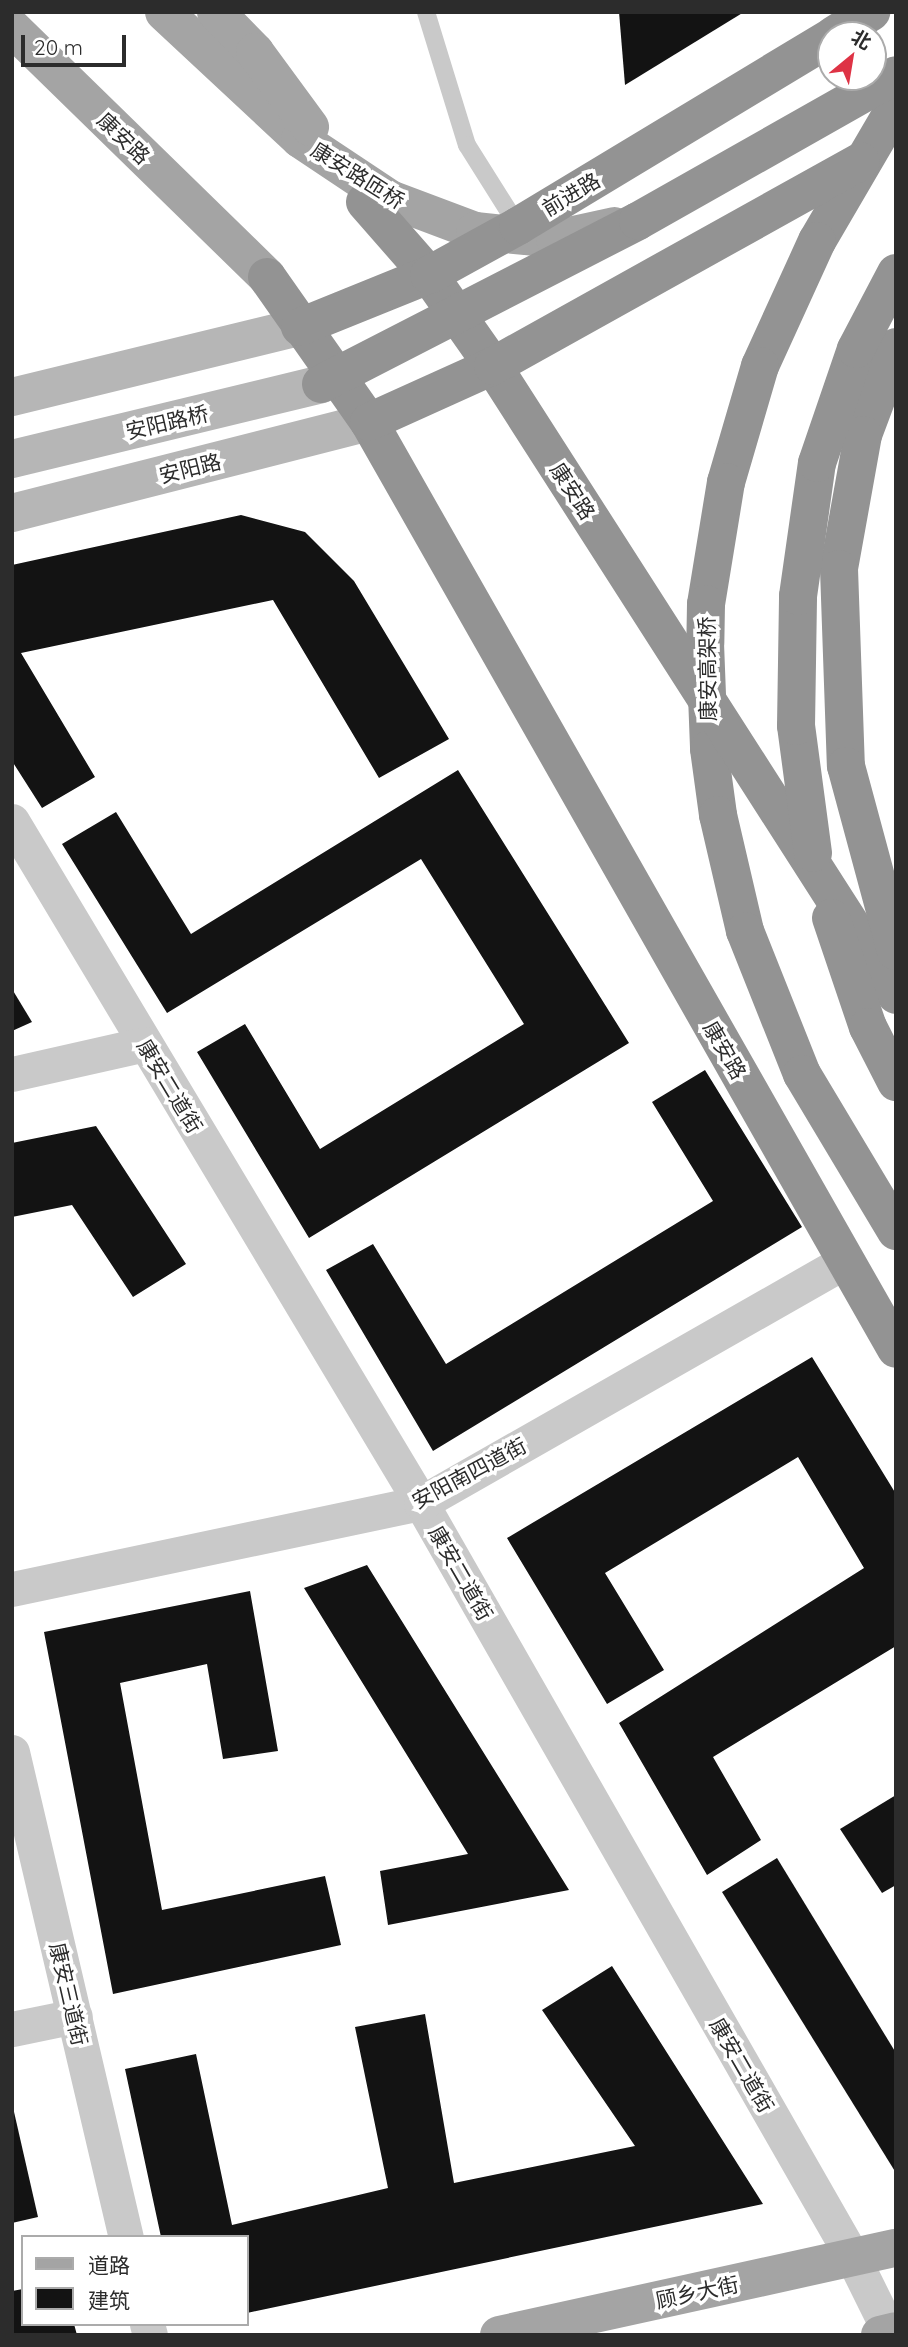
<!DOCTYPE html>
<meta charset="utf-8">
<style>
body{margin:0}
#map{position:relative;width:908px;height:2347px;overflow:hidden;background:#fff;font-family:Quicksand,"Noto Sans SC",sans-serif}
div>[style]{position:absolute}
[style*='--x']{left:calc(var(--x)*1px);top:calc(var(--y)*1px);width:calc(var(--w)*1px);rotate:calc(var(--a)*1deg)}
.building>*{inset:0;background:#131313}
.lane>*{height:18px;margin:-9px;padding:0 9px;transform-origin:9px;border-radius:9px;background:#c9c9c9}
.street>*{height:35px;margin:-17.5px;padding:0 17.5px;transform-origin:17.5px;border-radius:17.5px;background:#c9c9c9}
.secondary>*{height:38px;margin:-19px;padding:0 19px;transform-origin:19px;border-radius:19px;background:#b6b6b6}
.primary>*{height:38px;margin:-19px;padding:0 19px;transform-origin:19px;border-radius:19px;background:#a4a4a4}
.highway>*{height:38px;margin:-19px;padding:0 19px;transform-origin:19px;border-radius:19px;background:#939393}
span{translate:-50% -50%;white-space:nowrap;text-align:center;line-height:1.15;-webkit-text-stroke:7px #fff;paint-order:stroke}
.street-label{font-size:21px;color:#2c2c2c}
.frame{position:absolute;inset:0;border:14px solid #2c2c2c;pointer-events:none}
.legend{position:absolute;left:21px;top:2235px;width:228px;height:91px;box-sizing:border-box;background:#fff;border:2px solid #ababab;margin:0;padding:9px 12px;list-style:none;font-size:21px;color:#2c2c2c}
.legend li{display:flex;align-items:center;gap:14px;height:35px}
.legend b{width:35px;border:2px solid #ababab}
.north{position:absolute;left:817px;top:21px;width:70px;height:70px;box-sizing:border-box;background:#fff;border:2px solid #ababab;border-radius:50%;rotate:30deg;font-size:19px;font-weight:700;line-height:28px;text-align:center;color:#2c2c2c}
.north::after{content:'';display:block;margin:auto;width:24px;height:32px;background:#de3345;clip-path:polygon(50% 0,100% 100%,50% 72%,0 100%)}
.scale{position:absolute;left:21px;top:35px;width:105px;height:32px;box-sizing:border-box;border:4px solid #2c2c2c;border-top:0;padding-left:9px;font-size:21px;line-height:24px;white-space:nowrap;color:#2c2c2c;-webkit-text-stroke:5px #fff;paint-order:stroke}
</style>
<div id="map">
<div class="building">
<i style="clip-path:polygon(619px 12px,744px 12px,625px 85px)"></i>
<i style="clip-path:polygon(241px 515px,305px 532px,354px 581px,449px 739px,379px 778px,273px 600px,21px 653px,95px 777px,42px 808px,12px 761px,12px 565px)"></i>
<i style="clip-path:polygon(458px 770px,629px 1043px,309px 1238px,197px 1052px,245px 1024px,320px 1149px,524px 1024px,421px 859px,167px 1013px,62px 844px,116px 812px,191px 934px)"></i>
<i style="clip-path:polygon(12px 989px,32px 1022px,12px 1031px)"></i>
<i style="clip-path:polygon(705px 1070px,802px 1227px,433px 1451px,326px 1270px,373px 1244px,446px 1364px,713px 1201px,652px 1102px)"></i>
<i style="clip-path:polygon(96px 1126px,186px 1264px,133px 1297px,72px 1205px,12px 1217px,12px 1143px)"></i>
<i style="clip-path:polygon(812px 1357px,896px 1494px,896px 1646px,713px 1757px,761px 1840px,707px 1875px,619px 1723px,864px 1568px,798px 1457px,605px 1573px,664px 1670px,607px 1704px,507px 1538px)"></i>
<i style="clip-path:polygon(367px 1565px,569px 1890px,388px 1925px,380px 1871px,468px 1854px,304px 1588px)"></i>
<i style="clip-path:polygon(250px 1591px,278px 1751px,223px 1759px,207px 1664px,120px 1683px,162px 1910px,325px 1876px,341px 1945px,113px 1994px,44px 1632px)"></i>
<i style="clip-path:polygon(896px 1795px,896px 1885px,882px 1893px,840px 1829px)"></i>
<i style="clip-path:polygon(777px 1858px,896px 2053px,896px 2173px,722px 1892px)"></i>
<i style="clip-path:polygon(612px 1966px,763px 2204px,247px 2313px,247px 2237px,161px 2237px,125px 2069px,196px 2054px,232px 2225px,388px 2188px,355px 2027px,425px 2014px,454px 2183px,635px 2146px,542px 2010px)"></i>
<i style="clip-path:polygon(12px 2103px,38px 2217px,12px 2223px)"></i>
<i style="clip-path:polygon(23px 2289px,23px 2324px,74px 2324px,77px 2335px,12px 2335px,12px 2291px)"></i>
</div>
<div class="lane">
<i style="--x:426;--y:12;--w:139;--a:72.9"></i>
<i style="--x:467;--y:145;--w:96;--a:57.8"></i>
</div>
<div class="street">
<i style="--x:12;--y:821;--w:795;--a:59.05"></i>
<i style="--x:421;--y:1503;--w:870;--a:60.22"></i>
<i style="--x:853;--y:2258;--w:86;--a:63.7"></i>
<i style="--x:12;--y:1074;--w:136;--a:-12.7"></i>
<i style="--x:12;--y:1589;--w:418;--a:-11.9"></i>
<i style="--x:421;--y:1503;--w:488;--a:-29.7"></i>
<i style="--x:12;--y:1752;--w:498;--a:76.8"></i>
<i style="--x:12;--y:2029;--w:64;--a:-11.7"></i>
<i style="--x:147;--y:2324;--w:11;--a:75"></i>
</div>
<div class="secondary">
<i style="--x:12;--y:397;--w:296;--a:-13.7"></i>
<i style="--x:12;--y:459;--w:318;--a:-13.6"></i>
<i style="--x:12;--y:513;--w:368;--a:-14.3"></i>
</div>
<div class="primary">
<i style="--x:164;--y:12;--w:186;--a:43"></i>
<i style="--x:300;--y:139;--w:108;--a:33.7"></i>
<i style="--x:390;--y:199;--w:91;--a:20.6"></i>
<i style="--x:475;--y:231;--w:80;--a:5.7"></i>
<i style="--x:555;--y:239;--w:61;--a:-12.2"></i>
<i style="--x:216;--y:12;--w:56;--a:45.7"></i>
<i style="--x:255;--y:52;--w:93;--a:53.7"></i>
<i style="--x:12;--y:28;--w:356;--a:44.3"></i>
<i style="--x:499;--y:2335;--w:406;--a:-12.4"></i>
<i style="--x:880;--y:2335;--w:16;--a:-14"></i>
</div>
<div class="highway">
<i style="--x:834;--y:35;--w:44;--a:-31.9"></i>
<i style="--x:896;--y:106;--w:156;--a:120.3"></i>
<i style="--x:817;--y:241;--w:137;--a:114.5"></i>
<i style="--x:760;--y:366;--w:121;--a:106.3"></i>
<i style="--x:726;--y:482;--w:124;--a:99.3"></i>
<i style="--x:706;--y:604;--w:39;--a:91"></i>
<i style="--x:705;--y:643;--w:106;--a:87.8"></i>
<i style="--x:709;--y:749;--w:67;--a:82.2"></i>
<i style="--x:718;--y:815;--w:119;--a:76.9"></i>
<i style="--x:745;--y:931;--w:154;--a:68.3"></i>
<i style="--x:802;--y:1074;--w:183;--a:59.1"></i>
<i style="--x:365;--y:202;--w:97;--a:48.8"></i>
<i style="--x:429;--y:275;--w:111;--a:54.9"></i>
<i style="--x:493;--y:366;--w:747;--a:57.35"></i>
<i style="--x:267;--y:277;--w:177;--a:54.9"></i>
<i style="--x:369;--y:422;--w:1066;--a:60.38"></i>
<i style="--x:300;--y:327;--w:139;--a:-22"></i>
<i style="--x:429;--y:275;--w:102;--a:-28.8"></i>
<i style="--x:518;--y:226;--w:366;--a:-31.1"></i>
<i style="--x:896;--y:347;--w:94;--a:110.6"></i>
<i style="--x:863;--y:435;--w:136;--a:100.2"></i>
<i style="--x:839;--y:569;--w:197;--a:88"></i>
<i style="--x:846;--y:766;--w:192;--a:74.9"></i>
<i style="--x:321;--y:384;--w:356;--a:-27.2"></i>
<i style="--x:638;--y:221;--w:296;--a:-29.5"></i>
<i style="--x:369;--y:422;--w:136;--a:-24.3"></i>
<i style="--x:493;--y:366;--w:421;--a:-29.1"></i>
<i style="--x:813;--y:853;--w:128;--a:-97.6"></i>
<i style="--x:796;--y:726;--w:130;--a:-89.1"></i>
<i style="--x:798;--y:596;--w:134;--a:-81.9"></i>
<i style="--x:817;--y:463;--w:120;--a:-71.1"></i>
<i style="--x:856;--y:349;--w:86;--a:-62.2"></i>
<i style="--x:831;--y:918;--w:115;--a:71.3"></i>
<i style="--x:868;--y:1027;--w:62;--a:63"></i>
</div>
<div class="street-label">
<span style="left:124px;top:138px;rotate:44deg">康安路</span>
<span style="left:358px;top:175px;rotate:32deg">康安路匝桥</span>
<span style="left:571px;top:194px;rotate:-31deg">前进路</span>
<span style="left:167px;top:422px;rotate:-13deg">安阳路桥</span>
<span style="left:190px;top:468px;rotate:-14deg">安阳路</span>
<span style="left:573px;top:491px;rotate:57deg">康安路</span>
<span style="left:707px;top:669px;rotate:-91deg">康安高架桥</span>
<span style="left:725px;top:1050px;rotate:60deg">康安路</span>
<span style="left:170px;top:1086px;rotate:59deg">康安二道街</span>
<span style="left:469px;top:1473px;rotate:-28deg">安阳南四道街</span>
<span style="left:461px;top:1573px;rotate:60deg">康安二道街</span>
<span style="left:69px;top:1994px;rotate:77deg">康安三道街</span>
<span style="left:742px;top:2065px;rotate:60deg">康安二道街</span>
<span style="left:697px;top:2292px;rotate:-12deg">顾乡大街</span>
</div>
<div class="frame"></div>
<ul class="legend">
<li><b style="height:9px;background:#a4a4a4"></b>道路</li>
<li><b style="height:19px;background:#131313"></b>建筑</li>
</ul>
<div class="north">北</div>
<div class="scale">20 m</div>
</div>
